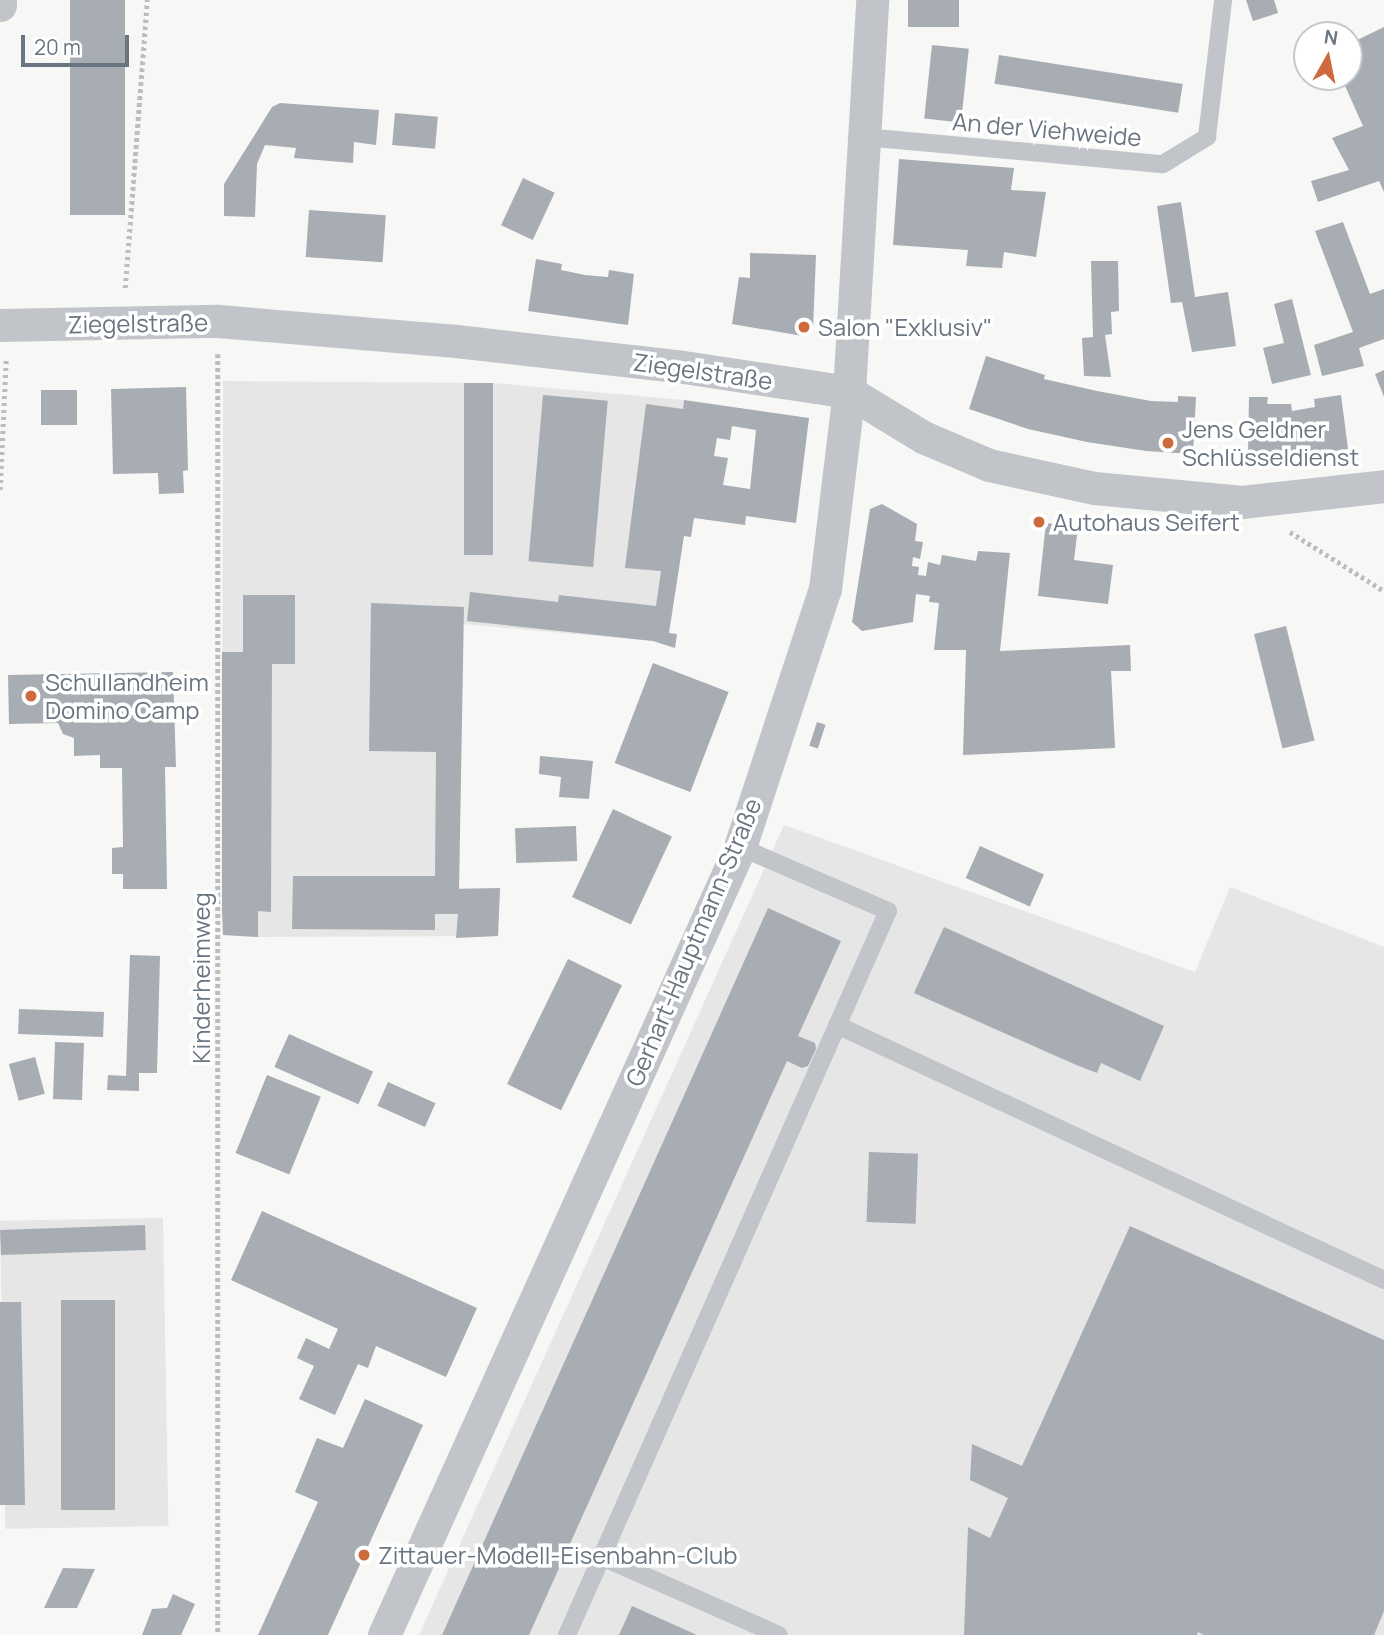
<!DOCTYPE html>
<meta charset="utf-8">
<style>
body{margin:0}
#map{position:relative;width:1384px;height:1635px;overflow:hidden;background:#f7f7f5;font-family:Manrope,sans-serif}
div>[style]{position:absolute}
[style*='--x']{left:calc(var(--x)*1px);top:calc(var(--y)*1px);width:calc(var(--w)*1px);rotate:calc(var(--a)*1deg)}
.built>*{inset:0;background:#e5e6e5;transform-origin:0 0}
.building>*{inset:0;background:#a7adb3;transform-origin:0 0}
.path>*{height:4.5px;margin-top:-2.25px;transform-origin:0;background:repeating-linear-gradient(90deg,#bbbdc0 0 3.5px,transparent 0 7px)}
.lane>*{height:18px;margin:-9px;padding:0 9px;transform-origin:9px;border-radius:9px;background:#c1c4c8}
.street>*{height:33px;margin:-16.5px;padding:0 16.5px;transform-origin:16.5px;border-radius:16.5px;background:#c1c4c8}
.dots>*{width:19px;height:19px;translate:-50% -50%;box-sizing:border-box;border:4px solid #fff;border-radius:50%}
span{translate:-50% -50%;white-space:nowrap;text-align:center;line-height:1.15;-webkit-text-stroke:7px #fff;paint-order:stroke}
.street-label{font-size:24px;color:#6a7582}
.poi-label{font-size:24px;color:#6a7582}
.left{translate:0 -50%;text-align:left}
.north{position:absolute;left:1293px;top:21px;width:70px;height:70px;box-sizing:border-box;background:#fff;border:2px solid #c3c8cd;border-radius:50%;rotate:9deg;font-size:19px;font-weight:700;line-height:28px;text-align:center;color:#6a7582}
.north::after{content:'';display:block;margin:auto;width:24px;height:32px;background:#ce6b3e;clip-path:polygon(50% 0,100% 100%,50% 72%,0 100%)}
.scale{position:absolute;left:21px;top:35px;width:108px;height:32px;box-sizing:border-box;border:4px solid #6a7582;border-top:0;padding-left:9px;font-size:21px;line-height:24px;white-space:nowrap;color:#6a7582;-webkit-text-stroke:5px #fff;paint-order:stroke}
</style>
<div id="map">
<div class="built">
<i style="clip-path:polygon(223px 381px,493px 383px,684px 400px,653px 641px,463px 624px,459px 888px,500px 888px,498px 936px,258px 937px,222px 911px)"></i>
<i style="clip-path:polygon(784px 825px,1195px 972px,1230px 887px,1384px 947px,1384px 1635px,419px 1635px)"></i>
<i style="left:163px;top:1218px;width:308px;height:163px;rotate:89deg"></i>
</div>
<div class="building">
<i style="left:70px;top:0;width:55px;height:215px"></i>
<i style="left:908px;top:0;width:51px;height:27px"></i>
<i style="clip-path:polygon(1246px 0,1274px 0,1278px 13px,1253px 21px)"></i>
<i style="clip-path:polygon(1384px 27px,1384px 192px,1379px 181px,1318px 202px,1311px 181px,1349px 170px,1332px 138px,1363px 126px,1341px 77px,1349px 77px,1349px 44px)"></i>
<i style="left:932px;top:45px;width:37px;height:74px;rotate:6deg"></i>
<i style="left:999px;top:55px;width:186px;height:29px;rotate:9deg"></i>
<i style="clip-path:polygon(280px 103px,379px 110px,376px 145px,354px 142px,353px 163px,294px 158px,296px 148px,265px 145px,257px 164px,255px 217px,224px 216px,224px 184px,272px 107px)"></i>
<i style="left:395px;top:113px;width:43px;height:32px;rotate:5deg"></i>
<i style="clip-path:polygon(899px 159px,1014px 168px,1011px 190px,1046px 192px,1036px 257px,1004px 252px,1002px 268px,966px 266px,968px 250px,893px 245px)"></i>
<i style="left:523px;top:178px;width:35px;height:52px;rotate:25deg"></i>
<i style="clip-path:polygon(1181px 202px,1195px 297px,1228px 292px,1236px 346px,1192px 352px,1182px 302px,1171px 303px,1157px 206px)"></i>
<i style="left:309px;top:210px;width:77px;height:47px;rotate:4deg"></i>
<i style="clip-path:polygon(1343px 222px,1370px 294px,1384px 289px,1384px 339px,1359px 348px,1364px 366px,1322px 376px,1314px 345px,1353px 332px,1315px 231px)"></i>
<i style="clip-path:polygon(750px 253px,816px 255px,813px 329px,803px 336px,732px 324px,739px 277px,750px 278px)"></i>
<i style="clip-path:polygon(536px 259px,562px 264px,561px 270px,585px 275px,608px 277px,609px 270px,634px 274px,628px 325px,528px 311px)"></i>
<i style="clip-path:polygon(1091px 261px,1118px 261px,1119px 311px,1111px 312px,1112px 334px,1105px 335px,1111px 377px,1084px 376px,1082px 338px,1093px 337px)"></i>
<i style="clip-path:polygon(1292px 299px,1311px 375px,1272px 384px,1263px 348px,1284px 343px,1274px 304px)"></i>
<i style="clip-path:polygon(986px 356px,1045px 375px,1044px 379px,1097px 391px,1151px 401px,1178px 402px,1178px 396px,1196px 397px,1193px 454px,1146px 451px,1087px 442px,1028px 429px,969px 409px)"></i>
<i style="clip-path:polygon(1384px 370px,1384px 397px,1375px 374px)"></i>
<i style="left:464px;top:383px;width:29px;height:172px"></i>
<i style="clip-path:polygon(186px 387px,188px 470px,183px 471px,184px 493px,159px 494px,158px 473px,113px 474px,111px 389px)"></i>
<i style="left:41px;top:390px;width:36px;height:35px"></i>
<i style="left:543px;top:395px;width:65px;height:167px;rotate:5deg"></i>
<i style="clip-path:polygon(1341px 395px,1348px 449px,1298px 456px,1248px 455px,1249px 397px,1268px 397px,1267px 404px,1291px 404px,1292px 411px,1315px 407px,1314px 399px)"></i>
<i style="clip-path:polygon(evenodd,684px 400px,809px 418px,796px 523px,746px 516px,745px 525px,694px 518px,691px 537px,684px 536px,669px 633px,677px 634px,675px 648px,653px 641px,467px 621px,470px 592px,558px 602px,559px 595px,656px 606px,661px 571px,625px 568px,646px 404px,683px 409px,684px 400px,732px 426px,756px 430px,750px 489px,723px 485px,728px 458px,714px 456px,717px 438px,730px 440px,732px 426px)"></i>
<i style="clip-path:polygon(882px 504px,917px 524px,915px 541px,923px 542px,920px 559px,913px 557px,912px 566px,919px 567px,918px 575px,926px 576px,928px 562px,940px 565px,942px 555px,976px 561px,978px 551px,1010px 553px,1000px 651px,1130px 645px,1131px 671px,1111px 671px,1115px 748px,963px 755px,966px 650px,934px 650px,939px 603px,929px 602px,930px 596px,916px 594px,913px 622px,862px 631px,852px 622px,870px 509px)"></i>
<i style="clip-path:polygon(1046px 523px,1078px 527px,1074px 560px,1113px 565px,1108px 604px,1038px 596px)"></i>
<i style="clip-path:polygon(243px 595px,295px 595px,295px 664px,272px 664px,271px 912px,258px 911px,258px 937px,223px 935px,222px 911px,222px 652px,243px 652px)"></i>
<i style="clip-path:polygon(371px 603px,464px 607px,459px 889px,500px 888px,498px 936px,456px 938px,458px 914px,435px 914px,435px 930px,292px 929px,293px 876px,435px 876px,436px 752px,369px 751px)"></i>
<i style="left:1286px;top:626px;width:118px;height:33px;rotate:76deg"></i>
<i style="left:653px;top:663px;width:81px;height:107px;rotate:21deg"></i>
<i style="clip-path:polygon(173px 672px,176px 767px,165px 767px,167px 889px,123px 889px,123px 874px,112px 874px,112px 848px,123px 847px,122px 768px,100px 768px,100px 755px,74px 756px,74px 738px,63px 734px,58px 723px,9px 724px,8px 675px)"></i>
<i style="left:817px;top:722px;width:9px;height:25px;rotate:18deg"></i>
<i style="clip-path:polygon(540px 756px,593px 761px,589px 799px,559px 797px,561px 777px,539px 774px)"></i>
<i style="left:613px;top:809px;width:65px;height:97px;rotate:25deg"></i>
<i style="left:576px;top:826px;width:35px;height:61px;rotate:88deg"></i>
<i style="left:980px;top:846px;width:70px;height:35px;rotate:24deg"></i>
<i style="clip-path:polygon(768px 908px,841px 941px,798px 1036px,815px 1043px,816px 1049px,808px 1066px,802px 1068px,787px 1061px,529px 1635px,442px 1635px)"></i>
<i style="clip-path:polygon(944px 927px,1164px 1026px,1140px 1081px,1101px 1063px,1097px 1073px,1074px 1064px,914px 993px)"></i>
<i style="clip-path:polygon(130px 955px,160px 956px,157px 1073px,139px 1073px,139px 1091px,107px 1090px,108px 1075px,126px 1076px)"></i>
<i style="left:568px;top:959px;width:60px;height:139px;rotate:26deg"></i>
<i style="left:19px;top:1009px;width:85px;height:25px;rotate:2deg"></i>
<i style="left:289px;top:1034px;width:92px;height:36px;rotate:24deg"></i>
<i style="left:55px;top:1042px;width:29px;height:57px;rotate:2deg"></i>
<i style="left:35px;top:1057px;width:38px;height:27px;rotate:75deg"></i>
<i style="left:267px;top:1075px;width:58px;height:84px;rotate:22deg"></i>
<i style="left:388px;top:1082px;width:52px;height:26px;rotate:24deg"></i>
<i style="left:869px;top:1152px;width:49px;height:70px;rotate:2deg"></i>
<i style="clip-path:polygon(262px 1211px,477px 1308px,446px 1377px,376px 1346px,368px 1368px,358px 1364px,335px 1415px,299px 1399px,314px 1366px,297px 1358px,306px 1338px,329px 1349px,338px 1329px,231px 1280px)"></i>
<i style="left:145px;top:1225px;width:25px;height:145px;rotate:88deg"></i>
<i style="clip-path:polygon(1130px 1226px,1384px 1340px,1384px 1611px,1374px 1635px,1204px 1635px,1198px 1632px,1197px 1635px,964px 1635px,968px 1527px,990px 1538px,1008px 1498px,970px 1480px,972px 1444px,1022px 1466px)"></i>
<i style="left:61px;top:1300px;width:54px;height:210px"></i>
<i style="clip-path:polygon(0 1302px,21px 1302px,25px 1505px,0 1505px)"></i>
<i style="clip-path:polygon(365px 1399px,423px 1425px,328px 1635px,258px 1635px,318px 1502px,295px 1492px,317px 1438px,343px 1448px)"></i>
<i style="clip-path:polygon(63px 1568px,95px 1569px,77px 1608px,44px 1608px)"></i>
<i style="clip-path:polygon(173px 1594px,195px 1604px,181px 1635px,142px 1635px,152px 1609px,167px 1608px)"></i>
<i style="clip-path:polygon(632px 1606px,697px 1635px,619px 1635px)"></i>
</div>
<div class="path">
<i style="--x:125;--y:288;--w:289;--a:-85.6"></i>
<i style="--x:218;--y:354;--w:1281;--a:90"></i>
<i style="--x:0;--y:490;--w:133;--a:-87.4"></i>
<i style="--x:1290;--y:532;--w:111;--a:32.1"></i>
</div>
<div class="lane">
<i style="--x:864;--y:137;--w:300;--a:5.2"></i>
<i style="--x:1163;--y:164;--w:52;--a:-31.5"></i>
<i style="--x:1207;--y:137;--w:138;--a:-83.3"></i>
<i style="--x:837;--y:1025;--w:604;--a:24.99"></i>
<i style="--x:602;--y:1557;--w:193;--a:23.8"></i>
<i style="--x:567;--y:1635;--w:792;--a:-66.09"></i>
<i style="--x:888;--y:911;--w:161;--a:-156.6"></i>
</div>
<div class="street">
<i style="--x:0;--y:5;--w:5;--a:-90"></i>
<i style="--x:0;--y:325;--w:218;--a:-1.1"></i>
<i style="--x:218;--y:321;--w:239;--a:4.8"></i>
<i style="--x:456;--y:341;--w:222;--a:6.5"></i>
<i style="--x:677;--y:366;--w:174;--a:8.6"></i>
<i style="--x:849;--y:392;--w:87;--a:31.3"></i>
<i style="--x:923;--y:437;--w:72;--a:23"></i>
<i style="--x:989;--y:465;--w:107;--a:12.4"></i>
<i style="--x:1094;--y:488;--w:149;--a:5.4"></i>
<i style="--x:1242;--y:502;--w:143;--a:-6.4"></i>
<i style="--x:384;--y:1635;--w:865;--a:-65.69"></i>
<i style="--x:740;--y:847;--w:272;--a:-71.8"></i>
<i style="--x:825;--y:589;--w:198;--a:-83.1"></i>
<i style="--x:849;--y:392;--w:393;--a:-86.6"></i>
</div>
<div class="dots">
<i style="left:804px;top:327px;background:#ce6b3e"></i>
<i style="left:1168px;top:443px;background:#ce6b3e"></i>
<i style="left:1039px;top:522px;background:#ce6b3e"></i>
<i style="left:31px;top:696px;background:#ce6b3e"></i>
<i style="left:364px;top:1555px;background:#ce6b3e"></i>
</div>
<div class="street-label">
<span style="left:1047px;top:129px;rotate:5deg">An der Viehweide</span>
<span style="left:138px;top:323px;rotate:-1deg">Ziegelstraße</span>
<span style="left:703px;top:371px;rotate:8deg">Ziegelstraße</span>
<span style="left:693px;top:942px;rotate:-67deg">Gerhart-Hauptmann-Straße</span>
<span style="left:201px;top:978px;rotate:-90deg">Kinderheimweg</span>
</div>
<div class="poi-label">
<span class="left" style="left:818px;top:327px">Salon "Exklusiv"</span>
<span class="left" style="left:1182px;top:443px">Jens Geldner<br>Schlüsseldienst</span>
<span class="left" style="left:1053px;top:522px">Autohaus Seifert</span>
<span class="left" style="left:45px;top:696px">Schullandheim<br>Domino Camp</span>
<span class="left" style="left:378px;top:1555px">Zittauer-Modell-Eisenbahn-Club</span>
</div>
<div class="north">N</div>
<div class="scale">20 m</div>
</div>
